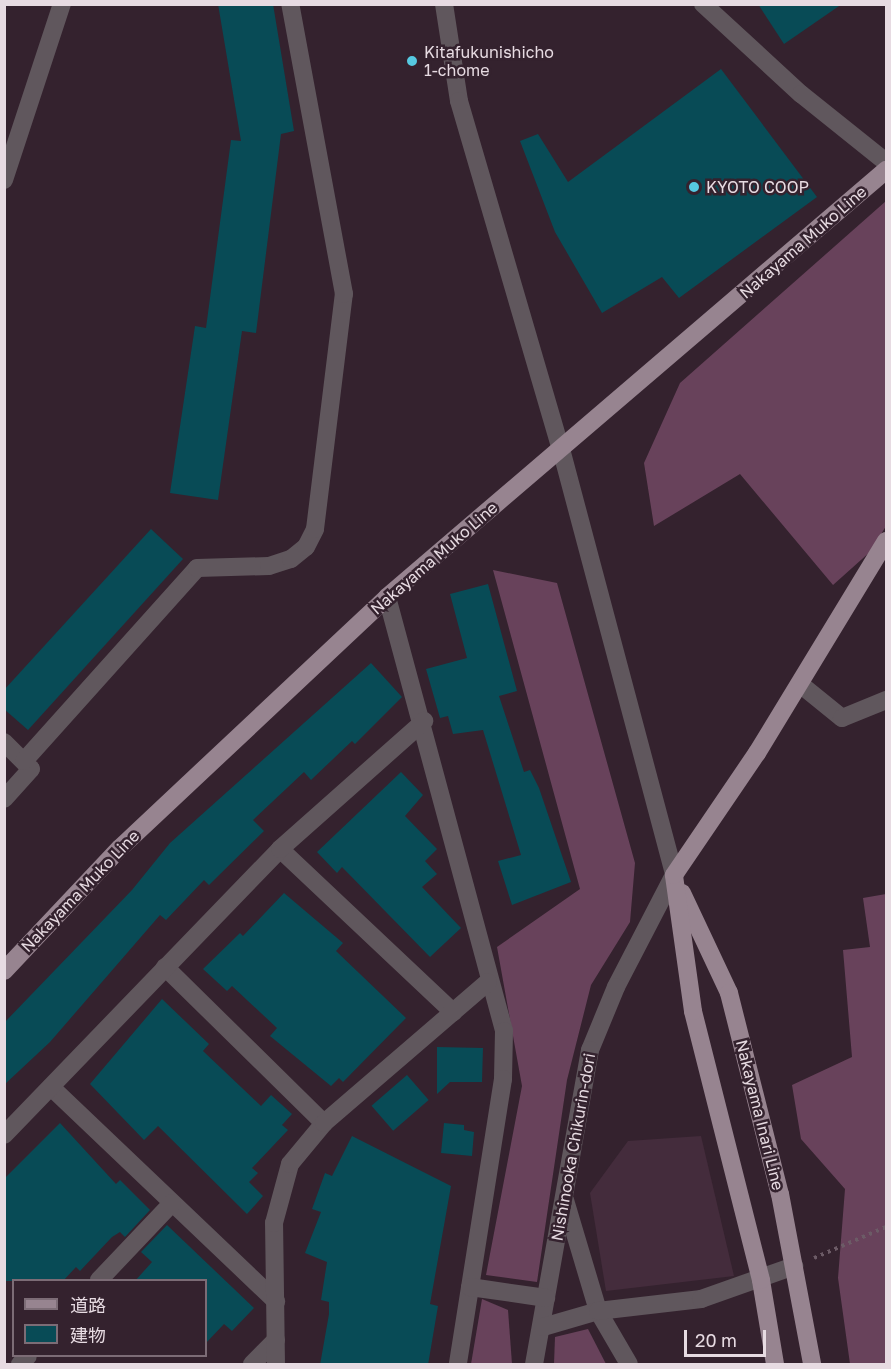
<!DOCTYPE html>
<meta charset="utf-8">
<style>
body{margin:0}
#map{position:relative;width:891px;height:1369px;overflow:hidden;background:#34222e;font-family:"Golos Text","Noto Sans JP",sans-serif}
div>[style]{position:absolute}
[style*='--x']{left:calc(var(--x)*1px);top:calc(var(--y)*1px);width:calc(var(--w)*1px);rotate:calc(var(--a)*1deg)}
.built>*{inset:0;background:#442c3c}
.forest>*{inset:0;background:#68425b}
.building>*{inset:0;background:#084b56;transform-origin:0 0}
.path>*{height:4px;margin-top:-2px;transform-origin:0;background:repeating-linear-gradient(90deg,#6c5b66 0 3px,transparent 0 7.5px)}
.minor>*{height:18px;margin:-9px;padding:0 9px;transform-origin:9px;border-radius:9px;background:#60575d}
.major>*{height:18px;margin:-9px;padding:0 9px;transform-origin:9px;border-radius:9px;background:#978490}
.dots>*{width:16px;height:16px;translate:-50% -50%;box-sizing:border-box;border:3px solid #34222e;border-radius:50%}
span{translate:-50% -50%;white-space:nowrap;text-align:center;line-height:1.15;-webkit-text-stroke:5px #34222e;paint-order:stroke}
.poi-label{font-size:16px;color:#e7dbe2}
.left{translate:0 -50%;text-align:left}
.street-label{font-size:16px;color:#e7dbe2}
.frame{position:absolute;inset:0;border:6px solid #e7dbe2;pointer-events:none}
.legend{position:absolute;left:12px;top:1279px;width:195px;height:78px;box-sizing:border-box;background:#34222e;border:2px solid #7c6c76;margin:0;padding:8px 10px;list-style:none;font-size:18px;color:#e7dbe2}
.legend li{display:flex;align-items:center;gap:12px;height:30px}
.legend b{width:30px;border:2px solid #7c6c76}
.scale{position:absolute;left:684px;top:1330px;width:82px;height:27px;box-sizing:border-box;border:3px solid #e7dbe2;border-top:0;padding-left:8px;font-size:18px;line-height:21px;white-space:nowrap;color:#e7dbe2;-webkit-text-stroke:4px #34222e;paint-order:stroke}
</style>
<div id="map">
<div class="built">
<i style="clip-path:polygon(701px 1136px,734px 1276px,606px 1291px,590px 1193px,628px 1141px)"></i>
</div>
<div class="forest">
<i style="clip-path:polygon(886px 201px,886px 526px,871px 551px,833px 585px,740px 474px,654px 526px,644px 463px,680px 383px)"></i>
<i style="clip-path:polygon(493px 570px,557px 583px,635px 863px,630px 922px,591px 985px,567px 1080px,537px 1282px,486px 1275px,522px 1086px,497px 947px,580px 889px)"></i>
<i style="clip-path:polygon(886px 894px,886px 1364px,850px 1364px,838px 1278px,845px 1189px,801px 1139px,792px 1085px,852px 1057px,843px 950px,870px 947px,863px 898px)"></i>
<i style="clip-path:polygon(482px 1299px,508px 1310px,512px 1364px,471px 1364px)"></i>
<i style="clip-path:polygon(588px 1329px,606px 1364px,554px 1364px,555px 1337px)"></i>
</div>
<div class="building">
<i style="clip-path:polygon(218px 4px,273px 4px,294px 131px,281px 134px,256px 333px,242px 331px,218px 500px,170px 493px,195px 326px,206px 328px,231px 140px,241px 141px)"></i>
<i style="clip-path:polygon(758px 4px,842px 4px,784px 44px)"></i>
<i style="clip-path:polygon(721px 69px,817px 197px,679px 298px,662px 277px,602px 313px,555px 232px,520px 141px,538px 134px,568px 182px)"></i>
<i style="clip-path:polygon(151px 529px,183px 559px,28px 730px,4px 709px,4px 690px)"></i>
<i style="clip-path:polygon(488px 584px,517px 691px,499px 696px,524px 772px,530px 770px,539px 788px,571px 882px,512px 905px,498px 861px,521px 855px,483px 730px,453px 734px,448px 716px,440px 718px,426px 669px,467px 658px,450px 594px)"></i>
<i style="clip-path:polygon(371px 663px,402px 697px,355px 744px,352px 741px,311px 780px,304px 772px,253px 820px,264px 831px,209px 885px,204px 880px,166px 920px,160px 915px,50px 1042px,4px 1085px,4px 1023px,132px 890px,170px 843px)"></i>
<i style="clip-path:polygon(401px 772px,423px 795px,405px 816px,437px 849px,425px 861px,437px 874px,422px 887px,461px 928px,430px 957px,342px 867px,337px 873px,317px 852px)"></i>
<i style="clip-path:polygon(284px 893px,343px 943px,336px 951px,406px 1018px,343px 1082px,339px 1078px,331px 1086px,270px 1036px,277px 1028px,232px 986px,227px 991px,203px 969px,240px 933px,243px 936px)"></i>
<i style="clip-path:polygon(162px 999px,209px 1044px,203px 1051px,261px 1106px,271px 1095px,292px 1114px,282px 1125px,288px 1130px,252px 1168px,258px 1173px,249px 1182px,263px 1196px,247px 1214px,158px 1126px,144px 1140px,90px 1084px)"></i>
<i style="clip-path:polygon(437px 1047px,483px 1048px,482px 1082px,450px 1082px,437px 1094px)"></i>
<i style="left:407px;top:1075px;width:33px;height:47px;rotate:49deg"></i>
<i style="clip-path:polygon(60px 1123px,116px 1184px,120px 1180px,150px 1210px,125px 1237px,120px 1232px,112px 1237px,80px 1271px,76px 1267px,63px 1281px,4px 1281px,4px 1179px)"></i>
<i style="clip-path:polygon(444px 1123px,464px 1125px,464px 1130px,474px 1132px,472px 1156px,441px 1153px)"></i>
<i style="clip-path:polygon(352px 1136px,451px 1186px,430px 1304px,438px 1306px,428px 1365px,320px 1365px,329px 1314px,329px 1302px,321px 1300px,327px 1262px,305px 1253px,321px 1212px,312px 1209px,325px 1173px,332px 1176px)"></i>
<i style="clip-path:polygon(167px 1225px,254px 1308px,232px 1331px,224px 1324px,206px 1343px,206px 1281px,135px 1281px,152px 1262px,141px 1252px)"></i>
</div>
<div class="path">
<i style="--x:814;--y:1258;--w:78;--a:-23.3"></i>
</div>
<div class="minor">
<i style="--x:444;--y:4;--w:98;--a:81.2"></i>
<i style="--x:459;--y:101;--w:363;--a:73.7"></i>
<i style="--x:561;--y:449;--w:441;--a:75.1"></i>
<i style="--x:674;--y:875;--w:126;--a:117.4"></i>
<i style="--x:616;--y:987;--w:68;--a:112.4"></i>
<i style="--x:590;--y:1050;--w:319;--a:100.1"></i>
<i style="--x:703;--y:4;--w:133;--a:42.6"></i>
<i style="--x:801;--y:94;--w:109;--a:38.7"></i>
<i style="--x:4;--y:180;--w:185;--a:-71.8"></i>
<i style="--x:387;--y:597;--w:449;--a:74.9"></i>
<i style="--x:504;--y:1031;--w:48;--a:91.2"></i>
<i style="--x:503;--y:1079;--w:289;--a:99"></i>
<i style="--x:800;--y:684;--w:54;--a:39"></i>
<i style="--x:842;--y:718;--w:48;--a:-22.2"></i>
<i style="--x:4;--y:742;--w:38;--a:45"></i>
<i style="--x:31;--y:769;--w:40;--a:132"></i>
<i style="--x:24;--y:761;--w:259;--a:-48.1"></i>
<i style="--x:197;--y:568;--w:72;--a:-1.6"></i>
<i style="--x:269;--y:566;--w:23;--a:-18"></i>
<i style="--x:291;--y:559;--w:19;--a:-39"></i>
<i style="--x:306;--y:547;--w:20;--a:-63"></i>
<i style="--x:315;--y:529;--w:237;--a:-83"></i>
<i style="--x:344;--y:294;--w:295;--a:-100.5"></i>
<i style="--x:280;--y:849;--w:238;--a:43.3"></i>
<i style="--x:165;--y:967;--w:223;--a:44.5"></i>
<i style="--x:51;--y:1087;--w:311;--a:43.6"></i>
<i style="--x:4;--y:1135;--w:397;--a:-46"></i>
<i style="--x:280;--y:849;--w:193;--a:-41.6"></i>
<i style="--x:565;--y:1200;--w:116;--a:73.4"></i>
<i style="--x:598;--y:1311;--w:61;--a:59.7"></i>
<i style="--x:99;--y:1280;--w:106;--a:-46.5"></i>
<i style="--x:470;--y:1287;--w:77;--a:8.2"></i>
<i style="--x:543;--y:1327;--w:57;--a:-16.2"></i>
<i style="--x:598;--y:1311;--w:104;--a:-6.6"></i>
<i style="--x:701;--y:1299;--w:99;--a:-19.5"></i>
<i style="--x:20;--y:1364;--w:11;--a:-45"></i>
<i style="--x:252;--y:1364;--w:34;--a:-45"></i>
<i style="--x:276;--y:1364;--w:141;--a:-90.8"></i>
<i style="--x:274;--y:1223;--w:61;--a:-74.8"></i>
<i style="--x:290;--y:1164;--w:53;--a:-50.3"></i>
<i style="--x:324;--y:1123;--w:216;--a:-40.7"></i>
</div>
<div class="major">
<i style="--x:682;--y:893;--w:110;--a:64.8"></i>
<i style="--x:729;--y:993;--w:207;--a:75.8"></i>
<i style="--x:780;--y:1194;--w:173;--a:79.3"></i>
<i style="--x:4;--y:971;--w:169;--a:-46.7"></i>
<i style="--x:120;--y:848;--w:366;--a:-43.2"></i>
<i style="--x:387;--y:597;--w:657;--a:-40.55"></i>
<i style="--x:775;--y:1364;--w:85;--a:-99.5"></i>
<i style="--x:761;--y:1280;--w:277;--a:-104.2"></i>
<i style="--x:693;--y:1011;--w:137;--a:-98"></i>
<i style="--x:674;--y:875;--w:148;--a:-55.8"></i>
<i style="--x:757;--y:753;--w:248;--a:-58.7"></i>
</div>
<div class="dots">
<i style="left:412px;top:61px;background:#56c9e1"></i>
<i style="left:694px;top:187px;background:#56c9e1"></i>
</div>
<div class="poi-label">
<span class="left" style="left:424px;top:61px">Kitafukunishicho<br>1-chome</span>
<span class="left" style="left:706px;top:187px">KYOTO COOP</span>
</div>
<div class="street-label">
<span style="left:803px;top:242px;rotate:-41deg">Nakayama Muko Line</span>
<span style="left:434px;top:558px;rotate:-41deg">Nakayama Muko Line</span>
<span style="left:80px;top:891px;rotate:-46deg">Nakayama Muko Line</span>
<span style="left:760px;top:1115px;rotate:76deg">Nakayama Inari Line</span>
<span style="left:573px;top:1147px;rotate:-80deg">Nishinooka Chikurin-dori</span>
</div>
<div class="frame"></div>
<ul class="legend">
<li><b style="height:8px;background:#978490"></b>道路</li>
<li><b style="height:16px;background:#084b56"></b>建物</li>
</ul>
<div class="scale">20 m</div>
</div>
